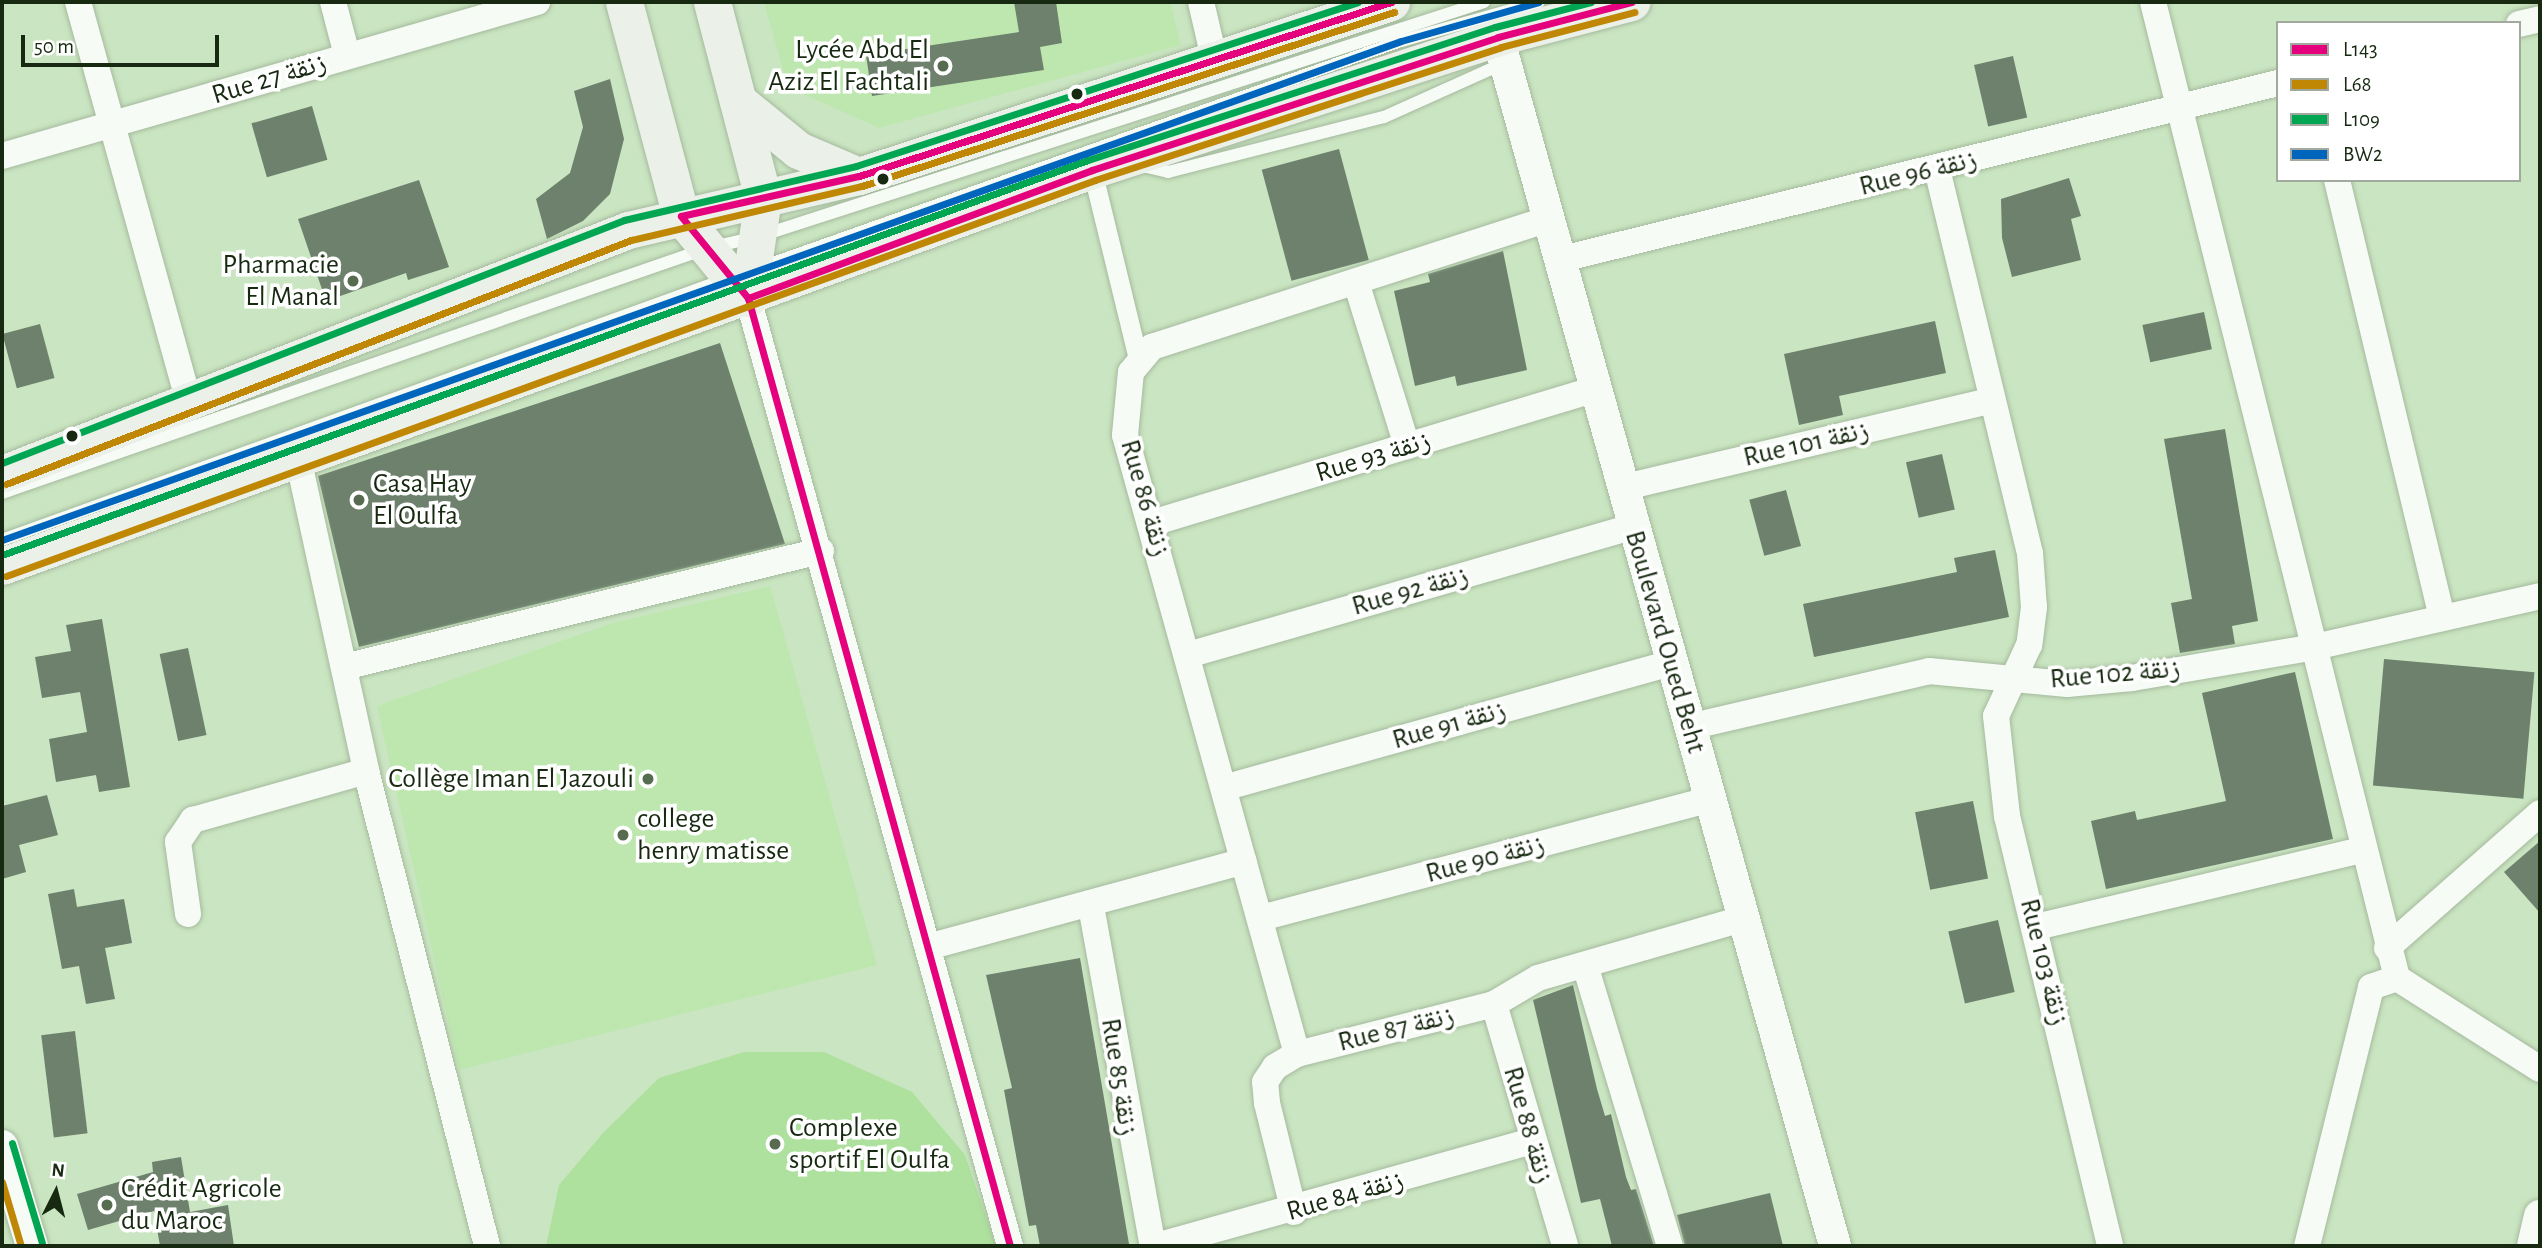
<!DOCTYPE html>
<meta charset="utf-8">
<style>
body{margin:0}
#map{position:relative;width:2542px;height:1248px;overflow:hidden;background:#cae5c1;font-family:"Alegreya Sans","Noto Naskh Arabic",sans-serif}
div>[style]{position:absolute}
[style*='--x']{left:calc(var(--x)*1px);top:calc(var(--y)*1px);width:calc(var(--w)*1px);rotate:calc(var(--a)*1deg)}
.built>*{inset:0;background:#bde7af}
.green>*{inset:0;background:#ade19d}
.building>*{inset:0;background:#6d816d;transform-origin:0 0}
.roads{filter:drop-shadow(0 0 2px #a5ba9e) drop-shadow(0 0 2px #a5ba9e)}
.service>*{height:12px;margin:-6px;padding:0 6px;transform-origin:6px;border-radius:6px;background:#f7fbf6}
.pedestrian>*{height:19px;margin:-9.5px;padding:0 9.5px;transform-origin:9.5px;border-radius:9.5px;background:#f7fbf6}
.minor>*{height:26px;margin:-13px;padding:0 13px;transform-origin:13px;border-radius:13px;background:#f7fbf6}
.tertiary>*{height:32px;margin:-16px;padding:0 16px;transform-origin:16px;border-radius:16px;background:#f7fbf6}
.secondary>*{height:37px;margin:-18.5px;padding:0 18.5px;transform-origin:18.5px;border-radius:18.5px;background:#ebf1e9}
.bus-1>*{height:7px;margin:-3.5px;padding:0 3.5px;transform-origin:3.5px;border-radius:3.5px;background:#e5007d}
.bus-2>*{height:7px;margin:-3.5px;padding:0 3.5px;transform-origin:3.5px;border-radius:3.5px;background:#bf8704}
.bus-3>*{height:7px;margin:-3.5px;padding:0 3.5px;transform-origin:3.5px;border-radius:3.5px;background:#00a651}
.bus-4>*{height:7px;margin:-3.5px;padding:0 3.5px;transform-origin:3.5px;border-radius:3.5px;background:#0065bd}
.dots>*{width:19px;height:19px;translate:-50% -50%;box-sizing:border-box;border:4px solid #fff;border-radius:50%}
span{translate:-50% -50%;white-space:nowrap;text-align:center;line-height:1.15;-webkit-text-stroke:7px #fff;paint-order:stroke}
.poi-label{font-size:28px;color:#172a11}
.right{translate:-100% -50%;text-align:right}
.left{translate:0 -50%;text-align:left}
.street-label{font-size:28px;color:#172a11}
.frame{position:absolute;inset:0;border:4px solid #172a11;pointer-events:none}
.legend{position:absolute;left:2276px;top:21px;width:245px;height:161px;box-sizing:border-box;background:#fff;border:2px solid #a2aaa0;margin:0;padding:9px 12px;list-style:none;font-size:21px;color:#172a11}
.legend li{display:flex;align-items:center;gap:14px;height:35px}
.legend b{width:35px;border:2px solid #a2aaa0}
.north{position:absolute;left:21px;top:1157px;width:70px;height:70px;-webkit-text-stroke:5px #fff;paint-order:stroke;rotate:6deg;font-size:19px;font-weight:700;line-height:28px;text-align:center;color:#172a11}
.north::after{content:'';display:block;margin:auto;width:24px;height:32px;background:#172a11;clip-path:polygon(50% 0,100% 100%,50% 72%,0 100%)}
.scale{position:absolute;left:21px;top:35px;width:198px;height:32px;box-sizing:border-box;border:4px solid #172a11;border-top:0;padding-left:9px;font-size:21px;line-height:24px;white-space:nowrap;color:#172a11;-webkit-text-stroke:5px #fff;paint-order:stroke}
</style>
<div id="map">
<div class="built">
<i style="clip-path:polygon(764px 2px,1170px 2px,1181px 45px,879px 128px,788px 87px)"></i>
<i style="clip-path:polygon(770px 586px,877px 965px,459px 1070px,377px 706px,613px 623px)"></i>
</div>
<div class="green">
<i style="clip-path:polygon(744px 1052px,824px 1052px,912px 1092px,965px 1155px,996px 1246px,546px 1246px,559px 1185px,603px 1133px,659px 1078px)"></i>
</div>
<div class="building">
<i style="clip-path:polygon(1014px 2px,1056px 2px,1062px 43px,1040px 47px,1044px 70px,872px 96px,866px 55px,1019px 32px)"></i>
<i style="left:2013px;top:56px;width:63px;height:40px;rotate:77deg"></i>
<i style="clip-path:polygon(610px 79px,624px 139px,610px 194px,583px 221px,547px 239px,536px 199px,570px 173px,583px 127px,574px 91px)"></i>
<i style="left:312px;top:106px;width:56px;height:63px;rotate:74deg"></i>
<i style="left:1339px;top:149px;width:115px;height:80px;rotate:75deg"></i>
<i style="clip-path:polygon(2069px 178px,2081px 216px,2071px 219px,2081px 260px,2012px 277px,2002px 238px,2001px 199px)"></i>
<i style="clip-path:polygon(419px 180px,449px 267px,408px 280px,406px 273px,326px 301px,298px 219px)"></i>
<i style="clip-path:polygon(1503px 251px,1527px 370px,1457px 386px,1455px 376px,1415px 386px,1394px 291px,1430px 282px,1428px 274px)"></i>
<i style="left:2204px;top:312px;width:38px;height:63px;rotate:78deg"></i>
<i style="clip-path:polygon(1935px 321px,1946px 373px,1839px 396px,1843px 415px,1799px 425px,1784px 354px)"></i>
<i style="left:40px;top:324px;width:56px;height:39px;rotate:75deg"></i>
<i style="clip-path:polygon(720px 343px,785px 544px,359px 647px,318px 476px)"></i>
<i style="clip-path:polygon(2225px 429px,2258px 621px,2232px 626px,2235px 644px,2180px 653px,2171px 603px,2192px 599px,2164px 439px)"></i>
<i style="left:1942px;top:454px;width:57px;height:37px;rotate:77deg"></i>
<i style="left:1786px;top:490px;width:58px;height:38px;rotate:75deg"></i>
<i style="clip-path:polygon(1995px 550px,2009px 617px,1814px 657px,1803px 604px,1957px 572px,1954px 558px)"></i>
<i style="clip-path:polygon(102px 619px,130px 787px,99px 792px,96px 775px,56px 782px,49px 739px,87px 732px,80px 692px,42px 698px,35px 657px,71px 651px,66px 625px)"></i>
<i style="left:188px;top:648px;width:89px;height:29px;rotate:78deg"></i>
<i style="left:2384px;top:659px;width:151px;height:127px;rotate:5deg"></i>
<i style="clip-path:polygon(2295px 672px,2333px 839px,2106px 889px,2091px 821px,2135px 811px,2137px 820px,2226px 801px,2202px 693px)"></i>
<i style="clip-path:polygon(47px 795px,58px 835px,19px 845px,26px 872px,2px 879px,2px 806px)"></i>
<i style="left:1973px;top:801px;width:79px;height:59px;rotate:79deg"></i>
<i style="clip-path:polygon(2540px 841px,2540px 913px,2504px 872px)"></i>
<i style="clip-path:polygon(74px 889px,77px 907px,124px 899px,132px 943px,105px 948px,115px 999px,86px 1004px,79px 966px,62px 969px,48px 894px)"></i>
<i style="left:1998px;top:920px;width:74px;height:51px;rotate:77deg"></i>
<i style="clip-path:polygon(1080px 958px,1129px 1244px,1040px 1246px,1036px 1225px,1029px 1226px,1004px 1090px,1012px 1088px,986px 975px)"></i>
<i style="clip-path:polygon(1573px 985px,1597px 1089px,1605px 1116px,1611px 1114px,1626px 1177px,1631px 1190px,1636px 1189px,1654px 1246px,1612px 1246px,1600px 1199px,1581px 1203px,1533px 1000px)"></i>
<i style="left:75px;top:1031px;width:103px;height:34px;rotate:83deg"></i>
<i style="clip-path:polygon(181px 1157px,190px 1212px,228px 1205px,234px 1246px,160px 1246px,154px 1211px,88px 1230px,77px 1194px,153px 1172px,152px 1162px)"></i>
<i style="clip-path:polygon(1770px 1193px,1783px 1246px,1685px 1246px,1677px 1215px)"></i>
</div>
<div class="roads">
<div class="service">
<i style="--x:1143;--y:160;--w:8;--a:60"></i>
<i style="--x:1147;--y:167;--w:22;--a:13"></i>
<i style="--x:1168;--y:172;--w:223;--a:-14.3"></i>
<i style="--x:1384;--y:117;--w:132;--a:-24.2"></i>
<i style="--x:756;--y:269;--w:684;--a:-19.47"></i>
<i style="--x:1401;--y:41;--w:143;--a:-15.8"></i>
<i style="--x:2;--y:493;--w:747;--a:-19.14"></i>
<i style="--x:708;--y:248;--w:50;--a:-12.7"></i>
<i style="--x:757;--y:237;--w:764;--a:-17.91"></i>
<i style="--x:2;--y:540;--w:770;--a:-19.82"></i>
</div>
<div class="pedestrian">
<i style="--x:1092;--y:170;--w:195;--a:76.3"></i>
</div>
<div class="minor">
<i style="--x:78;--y:2;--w:414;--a:74.5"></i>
<i style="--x:333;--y:2;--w:55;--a:75.2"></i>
<i style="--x:1201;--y:2;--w:57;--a:76.9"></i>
<i style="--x:2153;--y:2;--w:1006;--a:75.96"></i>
<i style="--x:2519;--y:24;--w:22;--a:-13"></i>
<i style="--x:2;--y:156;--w:557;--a:-16.06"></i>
<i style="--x:1937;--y:169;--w:395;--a:76.4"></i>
<i style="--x:2030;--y:553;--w:54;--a:85.8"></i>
<i style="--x:2034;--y:607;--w:38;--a:97"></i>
<i style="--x:2029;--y:645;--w:78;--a:114.9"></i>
<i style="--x:1996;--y:716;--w:101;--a:83.7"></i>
<i style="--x:2007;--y:816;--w:442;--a:76.5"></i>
<i style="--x:2337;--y:180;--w:448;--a:76.5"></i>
<i style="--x:1558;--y:260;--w:741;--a:-13.81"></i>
<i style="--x:1356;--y:282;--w:172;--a:72.7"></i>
<i style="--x:748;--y:298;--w:984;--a:74.55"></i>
<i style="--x:298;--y:458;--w:320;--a:77.7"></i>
<i style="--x:366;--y:771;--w:490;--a:75.7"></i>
<i style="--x:1621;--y:488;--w:381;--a:-13.3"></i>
<i style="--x:1152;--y:523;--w:461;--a:-16.8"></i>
<i style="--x:1188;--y:655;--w:462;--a:-16.1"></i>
<i style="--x:344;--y:667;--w:491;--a:-13.7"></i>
<i style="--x:1689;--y:727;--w:246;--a:-13.1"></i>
<i style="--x:1929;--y:671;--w:139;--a:5.4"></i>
<i style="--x:2067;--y:684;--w:65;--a:-5.3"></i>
<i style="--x:2132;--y:678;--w:181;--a:-9.6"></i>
<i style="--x:2310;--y:648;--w:236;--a:-12.7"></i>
<i style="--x:1227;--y:787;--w:461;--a:-15.6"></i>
<i style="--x:1091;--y:906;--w:346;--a:79.7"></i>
<i style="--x:188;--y:914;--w:73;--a:-97.9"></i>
<i style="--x:178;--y:842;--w:27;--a:-56"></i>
<i style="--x:193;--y:820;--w:180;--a:-15.8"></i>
<i style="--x:1261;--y:918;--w:463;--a:-14.8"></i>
<i style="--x:2036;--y:927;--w:335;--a:-13.3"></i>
<i style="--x:928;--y:947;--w:327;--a:-15.2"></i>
<i style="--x:2387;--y:948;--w:204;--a:-41.4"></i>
<i style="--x:1585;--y:965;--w:294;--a:73.2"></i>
<i style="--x:1494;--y:1004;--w:252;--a:73.6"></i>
<i style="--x:1297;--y:1054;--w:642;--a:-105.53"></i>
<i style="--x:1125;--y:435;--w:63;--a:-84.6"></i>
<i style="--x:1131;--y:372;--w:33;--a:-50"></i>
<i style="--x:1152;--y:347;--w:414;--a:-17.9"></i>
<i style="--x:1294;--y:1212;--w:112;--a:-103.9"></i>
<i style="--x:1267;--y:1103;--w:21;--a:-95"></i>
<i style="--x:1265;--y:1082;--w:18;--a:-56"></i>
<i style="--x:1275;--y:1067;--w:26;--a:-31"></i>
<i style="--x:1297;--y:1054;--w:203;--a:-14.2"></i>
<i style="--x:1494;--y:1004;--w:51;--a:-30.6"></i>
<i style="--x:1538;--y:978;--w:212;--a:-16.1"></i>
<i style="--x:1156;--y:1246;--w:390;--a:-15.6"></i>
<i style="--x:2307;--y:1246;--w:267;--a:-76.1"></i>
<i style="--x:2371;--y:987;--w:28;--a:-19"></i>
<i style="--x:2397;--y:978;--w:169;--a:32.5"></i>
</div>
<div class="tertiary">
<i style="--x:1498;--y:37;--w:1255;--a:74.42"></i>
<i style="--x:2;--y:1146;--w:104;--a:73.3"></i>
<i style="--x:2533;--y:1246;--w:31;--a:-77"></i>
</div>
<div class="secondary">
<i style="--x:624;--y:2;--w:221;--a:75.1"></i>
<i style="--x:681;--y:216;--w:106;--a:50.7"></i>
<i style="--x:712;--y:2;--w:203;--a:75.4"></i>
<i style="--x:763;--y:198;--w:101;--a:98.5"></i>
<i style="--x:738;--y:101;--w:77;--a:39.2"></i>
<i style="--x:798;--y:150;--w:66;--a:23.1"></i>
<i style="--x:2;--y:474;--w:672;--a:-21.29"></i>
<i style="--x:628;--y:230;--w:237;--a:-13.2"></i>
<i style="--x:859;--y:176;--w:560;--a:-18.11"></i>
<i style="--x:2;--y:566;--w:1160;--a:-19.97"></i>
<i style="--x:1092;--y:170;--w:427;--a:-18.1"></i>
<i style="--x:1498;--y:37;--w:138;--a:-14.7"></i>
</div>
</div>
<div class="bus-1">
<i style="--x:748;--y:298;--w:367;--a:-20.4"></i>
<i style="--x:1092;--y:170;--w:427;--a:-18.1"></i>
<i style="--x:1498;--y:37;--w:138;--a:-14.7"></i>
<i style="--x:1010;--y:1246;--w:984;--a:-105.45"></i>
<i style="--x:748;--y:298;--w:106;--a:-129.3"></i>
<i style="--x:681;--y:216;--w:182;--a:-12.7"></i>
<i style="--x:859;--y:176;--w:560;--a:-18.11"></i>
</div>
<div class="bus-2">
<i style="--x:6;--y:484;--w:671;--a:-21.33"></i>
<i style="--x:631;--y:240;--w:237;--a:-13.2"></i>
<i style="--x:862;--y:186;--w:560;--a:-18.11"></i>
<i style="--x:6;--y:576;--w:1159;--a:-19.98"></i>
<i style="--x:1095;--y:180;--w:427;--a:-18.1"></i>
<i style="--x:1501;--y:47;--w:138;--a:-14.7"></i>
<i style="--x:2;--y:1182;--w:67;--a:73.5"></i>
</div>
<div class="bus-3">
<i style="--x:2;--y:463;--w:668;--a:-21.34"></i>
<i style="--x:624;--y:220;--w:238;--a:-13.1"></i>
<i style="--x:856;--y:166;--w:528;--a:-18.09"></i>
<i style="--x:2;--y:555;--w:1156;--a:-19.99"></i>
<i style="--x:1088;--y:160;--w:428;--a:-18.1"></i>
<i style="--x:1495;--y:27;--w:99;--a:-14.6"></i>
<i style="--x:12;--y:1143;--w:104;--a:73.3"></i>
</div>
<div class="bus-4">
<i style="--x:2;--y:540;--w:1485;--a:-19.63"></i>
<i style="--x:1401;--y:41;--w:143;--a:-15.8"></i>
</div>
<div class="dots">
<i style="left:943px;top:66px;background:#566b4f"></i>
<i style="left:1077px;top:94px;background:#172a11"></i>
<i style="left:883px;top:179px;background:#172a11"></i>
<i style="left:353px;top:281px;background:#566b4f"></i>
<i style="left:72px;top:436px;background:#172a11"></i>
<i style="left:359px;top:500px;background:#566b4f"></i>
<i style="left:648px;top:779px;background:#566b4f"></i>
<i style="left:623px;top:835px;background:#566b4f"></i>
<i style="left:775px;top:1144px;background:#566b4f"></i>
<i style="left:107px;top:1205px;background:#566b4f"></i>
</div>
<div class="poi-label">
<span class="right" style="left:929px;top:66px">Lycée Abd El<br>Aziz El Fachtali</span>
<span class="right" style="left:339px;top:281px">Pharmacie<br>El Manal</span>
<span class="left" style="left:373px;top:500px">Casa Hay<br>El Oulfa</span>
<span class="right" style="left:634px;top:779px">Collège Iman El Jazouli</span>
<span class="left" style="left:637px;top:835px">college<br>henry matisse</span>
<span class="left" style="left:789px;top:1144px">Complexe<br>sportif El Oulfa</span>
<span class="left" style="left:121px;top:1205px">Crédit Agricole<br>du Maroc</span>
</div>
<div class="street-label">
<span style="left:269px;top:79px;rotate:-17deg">Rue 27 زنقة</span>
<span style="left:1918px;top:173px;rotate:-14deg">Rue 96 زنقة</span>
<span style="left:1806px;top:444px;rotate:-13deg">Rue 101 زنقة</span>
<span style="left:1373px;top:457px;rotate:-17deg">Rue 93 زنقة</span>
<span style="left:1145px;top:498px;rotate:74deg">Rue 86 زنقة</span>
<span style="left:1410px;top:591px;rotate:-16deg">Rue 92 زنقة</span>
<span style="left:1665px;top:642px;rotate:74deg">Boulevard Oued Beht</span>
<span style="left:2115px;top:674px;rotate:-5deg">Rue 102 زنقة</span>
<span style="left:1449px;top:725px;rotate:-16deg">Rue 91 زنقة</span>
<span style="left:1485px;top:859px;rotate:-15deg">Rue 90 زنقة</span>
<span style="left:2044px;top:962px;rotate:76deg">Rue 103 زنقة</span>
<span style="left:1396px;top:1029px;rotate:-14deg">Rue 87 زنقة</span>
<span style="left:1119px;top:1077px;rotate:81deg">Rue 85 زنقة</span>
<span style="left:1528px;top:1125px;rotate:74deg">Rue 88 زنقة</span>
<span style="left:1345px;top:1196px;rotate:-16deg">Rue 84 زنقة</span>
</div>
<div class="frame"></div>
<ul class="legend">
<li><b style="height:9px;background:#e5007d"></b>L143</li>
<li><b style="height:9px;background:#bf8704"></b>L68</li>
<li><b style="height:9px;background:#00a651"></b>L109</li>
<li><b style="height:9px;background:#0065bd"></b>BW2</li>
</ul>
<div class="north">N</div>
<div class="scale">50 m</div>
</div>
